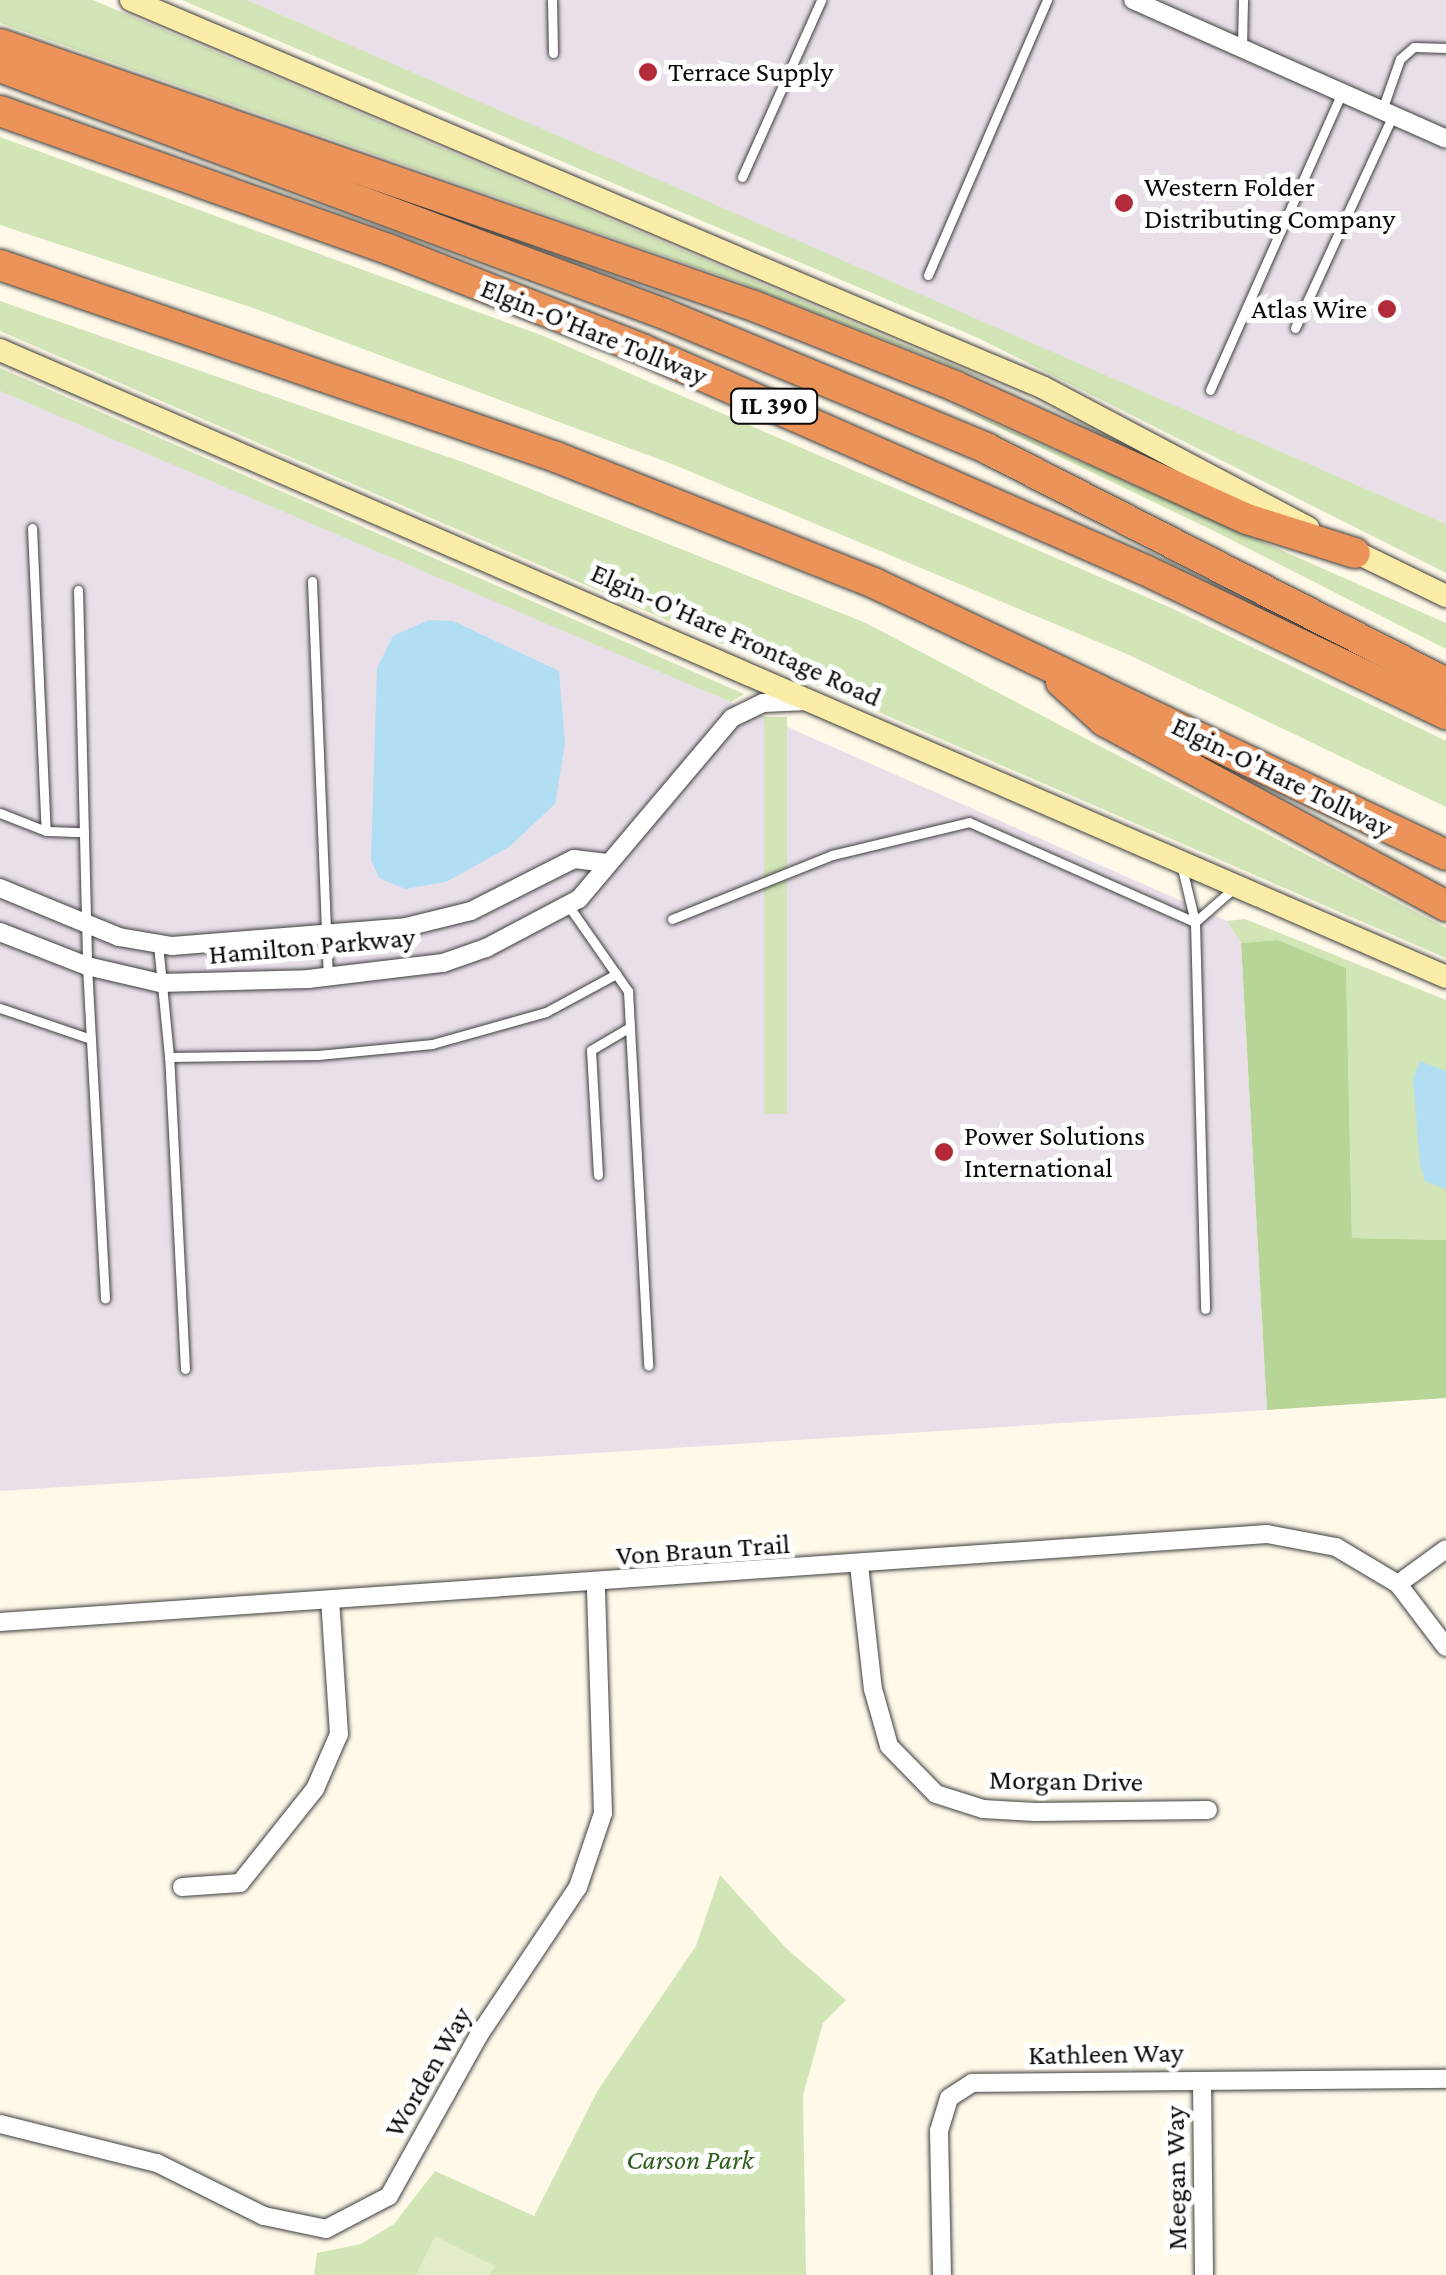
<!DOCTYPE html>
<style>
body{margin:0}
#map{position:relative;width:1446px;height:2275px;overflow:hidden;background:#fef9e9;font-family:"Crimson Pro",serif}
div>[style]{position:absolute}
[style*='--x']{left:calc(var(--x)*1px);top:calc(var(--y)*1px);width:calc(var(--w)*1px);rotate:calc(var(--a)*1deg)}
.industrial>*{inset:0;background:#e8dfe9}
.green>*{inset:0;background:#d1e5b6;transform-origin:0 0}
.forest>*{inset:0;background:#b6d596}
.pitch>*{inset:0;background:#e2edc7}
.water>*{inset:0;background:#b1def2}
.roads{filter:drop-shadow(0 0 2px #3e3e3e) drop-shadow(0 0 2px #3e3e3e)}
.lane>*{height:9px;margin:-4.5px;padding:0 4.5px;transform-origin:4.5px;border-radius:4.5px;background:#fff}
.street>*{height:18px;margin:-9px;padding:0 9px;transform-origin:9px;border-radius:9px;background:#fff}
.secondary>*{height:22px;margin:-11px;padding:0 11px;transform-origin:11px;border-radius:11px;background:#fbeca8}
.highway>*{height:30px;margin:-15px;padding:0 15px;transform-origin:15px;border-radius:15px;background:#ec9359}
.dots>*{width:28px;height:28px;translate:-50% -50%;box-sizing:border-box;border:5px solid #fff;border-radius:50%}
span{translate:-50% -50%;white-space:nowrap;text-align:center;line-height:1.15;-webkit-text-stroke:10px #fff;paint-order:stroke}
.shield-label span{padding:2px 8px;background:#fff;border:2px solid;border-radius:8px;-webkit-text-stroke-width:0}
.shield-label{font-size:25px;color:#0b0b0b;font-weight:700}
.poi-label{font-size:28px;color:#0b0b0b}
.left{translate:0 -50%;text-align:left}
.right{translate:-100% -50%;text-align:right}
.street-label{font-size:28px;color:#0b0b0b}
.park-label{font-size:28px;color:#305e1f;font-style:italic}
</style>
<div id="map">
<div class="industrial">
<i style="clip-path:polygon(247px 0,1446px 0,1446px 524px,921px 296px)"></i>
<i style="clip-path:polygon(0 391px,538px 617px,1227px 921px,1241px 943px,1267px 1410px,0 1491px)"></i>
</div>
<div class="green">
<i style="clip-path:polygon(0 0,93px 0,1000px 385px,730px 279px,0 23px)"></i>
<i style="clip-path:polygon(182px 0,247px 0,1446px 524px,1446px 573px,978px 338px)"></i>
<i style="clip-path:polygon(0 137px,541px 335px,1169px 607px,1446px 741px,1446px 807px,1127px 654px,672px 464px,253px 308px,0 225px)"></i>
<i style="clip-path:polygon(0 301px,471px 465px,866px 623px,1446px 928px,1446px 958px,0 331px)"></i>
<i style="clip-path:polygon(0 368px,744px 694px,731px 702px,0 391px)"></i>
<i style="clip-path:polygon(944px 401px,1446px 623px,1446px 649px,1220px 534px)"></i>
<i style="left:764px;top:717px;width:23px;height:397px"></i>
<i style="clip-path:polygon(1245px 919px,1446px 1000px,1446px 1240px,1352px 1238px,1346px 968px,1278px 940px,1241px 943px,1227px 921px)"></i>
<i style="clip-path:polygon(720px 1875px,787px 1949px,846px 2000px,823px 2023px,803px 2095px,806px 2275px,314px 2275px,317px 2253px,361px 2244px,394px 2224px,435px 2171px,534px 2216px,598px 2090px,696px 1946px)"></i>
</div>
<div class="forest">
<i style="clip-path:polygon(1278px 940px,1346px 968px,1352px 1238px,1446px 1240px,1446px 1398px,1267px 1410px,1241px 943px)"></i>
</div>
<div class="pitch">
<i style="clip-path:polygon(435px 2236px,495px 2266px,490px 2275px,416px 2275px)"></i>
</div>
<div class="water">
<i style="clip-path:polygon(429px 620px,453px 621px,559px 671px,565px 743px,555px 804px,509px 847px,446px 882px,405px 889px,379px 878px,371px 860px,377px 668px,393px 636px)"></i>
<i style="clip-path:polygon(1420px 1061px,1446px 1071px,1446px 1189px,1425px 1181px,1420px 1165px,1413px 1079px)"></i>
</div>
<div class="roads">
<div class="lane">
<i style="--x:552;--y:0;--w:53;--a:88.9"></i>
<i style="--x:1242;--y:48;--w:48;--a:-88.8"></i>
<i style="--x:1382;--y:110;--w:54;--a:-70.6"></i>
<i style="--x:1400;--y:59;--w:18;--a:-41"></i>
<i style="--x:1414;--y:47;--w:32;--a:2"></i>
<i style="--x:742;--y:177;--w:194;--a:-65.9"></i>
<i style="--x:928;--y:275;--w:300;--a:-66.6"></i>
<i style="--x:1295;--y:328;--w:232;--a:-65.3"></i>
<i style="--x:1210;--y:390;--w:326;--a:-66.1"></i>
<i style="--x:32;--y:528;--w:303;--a:87.4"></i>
<i style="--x:312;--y:581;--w:396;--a:87.7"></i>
<i style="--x:78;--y:590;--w:376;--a:88.6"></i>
<i style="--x:87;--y:966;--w:333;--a:86.9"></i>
<i style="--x:0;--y:813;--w:49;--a:21.4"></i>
<i style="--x:46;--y:831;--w:38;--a:2"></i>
<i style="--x:1181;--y:864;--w:60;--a:76.4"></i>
<i style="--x:1195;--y:922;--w:387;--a:88.5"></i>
<i style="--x:568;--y:905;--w:105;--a:55.1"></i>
<i style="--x:628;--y:991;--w:375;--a:86.9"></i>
<i style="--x:672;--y:919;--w:172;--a:-21.8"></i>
<i style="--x:832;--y:855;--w:141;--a:-13.5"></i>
<i style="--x:969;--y:822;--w:247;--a:23.9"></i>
<i style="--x:1195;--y:922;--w:52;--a:-41.1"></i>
<i style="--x:158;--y:944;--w:114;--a:84.4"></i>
<i style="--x:0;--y:1008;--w:96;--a:18.8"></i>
<i style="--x:598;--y:1175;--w:125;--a:-93.2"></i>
<i style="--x:591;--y:1050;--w:45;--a:-30.5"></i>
<i style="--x:185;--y:1369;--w:312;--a:-92.9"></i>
<i style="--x:169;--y:1057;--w:149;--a:-0.8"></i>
<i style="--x:318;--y:1055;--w:115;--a:-5.5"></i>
<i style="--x:432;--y:1044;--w:118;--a:-15.7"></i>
<i style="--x:546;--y:1012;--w:80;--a:-28.5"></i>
</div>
<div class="street">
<i style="--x:1133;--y:0;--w:342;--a:23.9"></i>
<i style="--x:0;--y:888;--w:129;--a:22.4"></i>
<i style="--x:119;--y:937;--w:54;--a:9.6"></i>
<i style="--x:172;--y:946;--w:235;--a:-4.6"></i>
<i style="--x:406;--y:927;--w:67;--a:-13.8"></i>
<i style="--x:471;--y:911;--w:115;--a:-26.8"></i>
<i style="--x:574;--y:859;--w:31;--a:7"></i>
<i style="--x:0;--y:932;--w:93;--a:21.3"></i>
<i style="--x:87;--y:966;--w:75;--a:13.1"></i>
<i style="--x:160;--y:983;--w:148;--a:-1.5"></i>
<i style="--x:308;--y:979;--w:136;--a:-6.8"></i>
<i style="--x:443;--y:963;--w:46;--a:-19.2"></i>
<i style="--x:486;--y:948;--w:105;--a:-27.8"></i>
<i style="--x:579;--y:899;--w:237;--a:-49.8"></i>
<i style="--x:732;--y:718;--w:34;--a:-26"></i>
<i style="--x:763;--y:703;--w:44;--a:-2.6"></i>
<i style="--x:859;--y:1565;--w:125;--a:83.6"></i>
<i style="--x:873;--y:1689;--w:59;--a:74.3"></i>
<i style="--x:889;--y:1746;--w:67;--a:45.6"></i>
<i style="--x:936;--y:1794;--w:49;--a:17.7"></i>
<i style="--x:983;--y:1809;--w:52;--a:3.3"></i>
<i style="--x:1035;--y:1812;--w:173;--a:-0.7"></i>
<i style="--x:1398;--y:1584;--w:59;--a:-36.1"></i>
<i style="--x:0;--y:1622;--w:1270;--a:-3.97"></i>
<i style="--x:1267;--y:1534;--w:70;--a:10.7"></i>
<i style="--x:1336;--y:1547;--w:72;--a:30.8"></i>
<i style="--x:1398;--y:1584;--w:79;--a:52.7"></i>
<i style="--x:182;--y:1887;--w:58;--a:-3.9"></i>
<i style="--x:240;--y:1883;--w:120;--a:-51.4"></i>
<i style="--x:315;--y:1789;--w:60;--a:-66.4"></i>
<i style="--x:339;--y:1734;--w:134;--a:-93.8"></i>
<i style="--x:1202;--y:2081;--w:194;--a:89.4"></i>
<i style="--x:0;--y:2124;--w:162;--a:14"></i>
<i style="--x:157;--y:2163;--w:119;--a:26.4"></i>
<i style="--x:264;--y:2216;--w:63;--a:11.8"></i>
<i style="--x:326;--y:2229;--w:71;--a:-27.6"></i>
<i style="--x:389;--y:2196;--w:184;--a:-60.8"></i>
<i style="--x:479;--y:2035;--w:178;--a:-56.2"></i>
<i style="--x:578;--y:1887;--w:78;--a:-71.3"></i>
<i style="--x:603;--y:1813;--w:228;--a:-91.8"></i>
<i style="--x:942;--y:2275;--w:144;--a:-91.2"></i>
<i style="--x:939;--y:2131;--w:34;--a:-73"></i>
<i style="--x:949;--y:2098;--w:27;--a:-33"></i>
<i style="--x:972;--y:2083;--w:474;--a:-0.5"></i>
</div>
<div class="secondary">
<i style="--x:131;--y:0;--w:992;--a:23.02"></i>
<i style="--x:1044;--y:388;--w:299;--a:27.9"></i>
<i style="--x:0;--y:350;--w:1576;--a:23.44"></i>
<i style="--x:1341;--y:545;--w:117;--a:25.9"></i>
</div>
<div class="highway">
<i style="--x:0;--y:44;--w:798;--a:19.16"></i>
<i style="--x:754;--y:306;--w:216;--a:21.7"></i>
<i style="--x:955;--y:386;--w:321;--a:24.5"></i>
<i style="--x:1247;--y:519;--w:113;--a:17.5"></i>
<i style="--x:0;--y:67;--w:706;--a:20.39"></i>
<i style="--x:662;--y:313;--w:353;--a:22.6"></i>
<i style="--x:988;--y:449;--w:514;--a:27.06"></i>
<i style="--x:0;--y:111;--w:412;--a:19.6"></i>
<i style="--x:388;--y:249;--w:275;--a:21.5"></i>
<i style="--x:644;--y:350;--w:547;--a:23.71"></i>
<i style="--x:1145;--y:570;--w:334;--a:25.6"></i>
<i style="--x:0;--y:265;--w:588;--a:19.05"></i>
<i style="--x:556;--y:457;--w:342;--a:21.6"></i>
<i style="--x:874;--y:583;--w:633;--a:25.43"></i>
<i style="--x:1061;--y:682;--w:58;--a:42.2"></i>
<i style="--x:1104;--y:721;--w:389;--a:28.4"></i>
</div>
</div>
<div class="dots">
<i style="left:648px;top:72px;background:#b22b3a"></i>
<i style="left:1124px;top:203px;background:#b22b3a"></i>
<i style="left:1387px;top:309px;background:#b22b3a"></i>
<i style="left:944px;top:1152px;background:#b22b3a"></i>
</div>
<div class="shield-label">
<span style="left:774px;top:406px">IL 390</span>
</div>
<div class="poi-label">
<span class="left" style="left:668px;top:72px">Terrace Supply</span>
<span class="left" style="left:1144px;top:203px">Western Folder<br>Distributing Company</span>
<span class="right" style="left:1367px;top:309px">Atlas Wire</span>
<span class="left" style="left:964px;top:1152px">Power Solutions<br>International</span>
</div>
<div class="street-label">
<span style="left:594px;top:332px;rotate:22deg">Elgin-O'Hare Tollway</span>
<span style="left:736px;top:635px;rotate:24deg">Elgin-O'Hare Frontage Road</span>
<span style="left:1282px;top:777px;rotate:26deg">Elgin-O'Hare Tollway</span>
<span style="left:312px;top:946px;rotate:-5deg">Hamilton Parkway</span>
<span style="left:703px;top:1550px;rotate:-4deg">Von Braun Trail</span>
<span style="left:1066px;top:1781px;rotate:1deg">Morgan Drive</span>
<span style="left:1106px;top:2054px;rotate:-1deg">Kathleen Way</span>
<span style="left:428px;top:2072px;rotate:-60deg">Worden Way</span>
<span style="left:1176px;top:2178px;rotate:-91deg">Meegan Way</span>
</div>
<div class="park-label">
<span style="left:690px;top:2160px">Carson Park</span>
</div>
</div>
